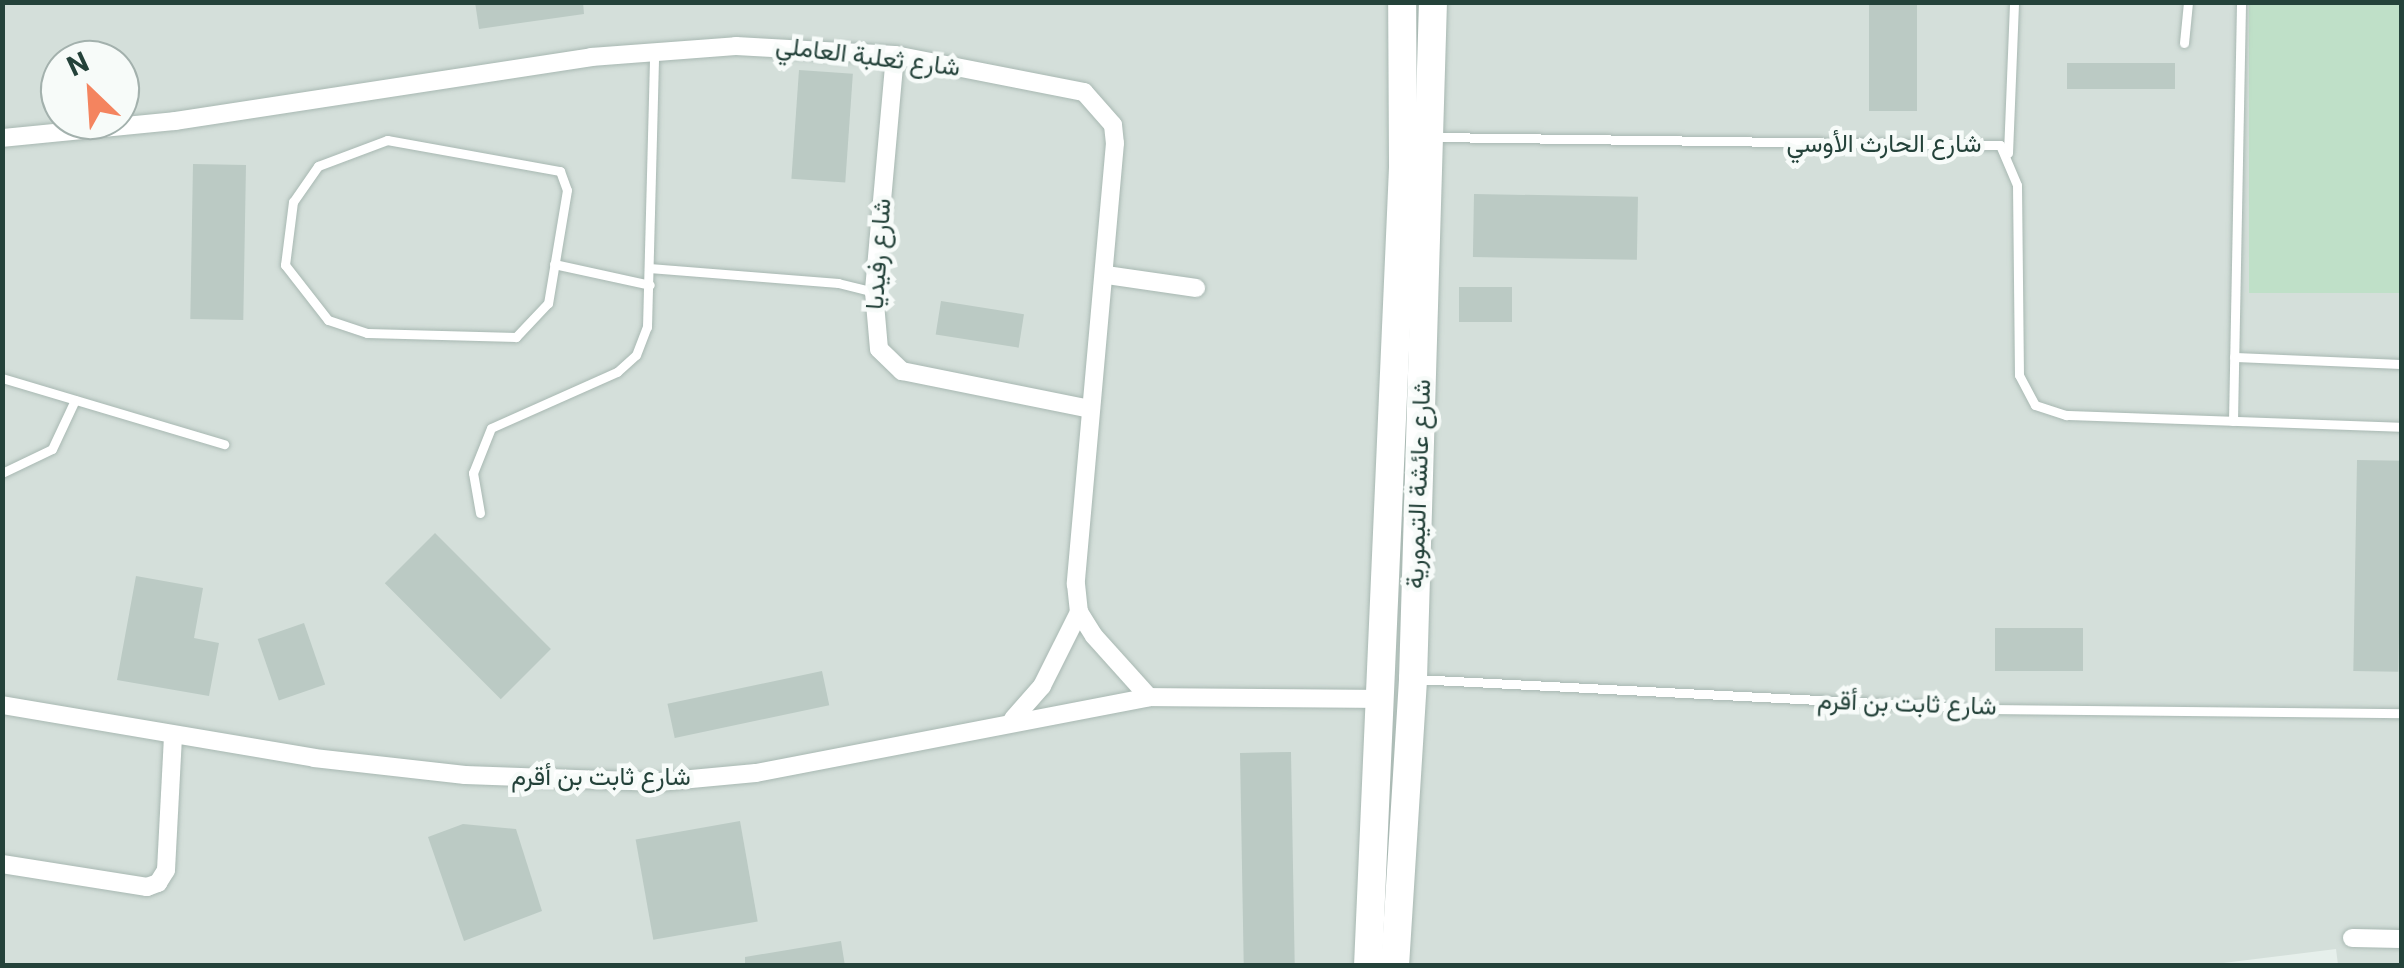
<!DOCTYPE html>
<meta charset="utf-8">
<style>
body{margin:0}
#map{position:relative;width:2404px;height:968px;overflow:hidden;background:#e6efeb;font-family:Roboto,Vazirmatn,sans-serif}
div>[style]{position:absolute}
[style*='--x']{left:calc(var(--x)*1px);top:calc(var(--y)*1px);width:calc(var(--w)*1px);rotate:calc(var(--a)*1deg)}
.built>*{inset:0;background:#d4dfda}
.green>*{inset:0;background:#bfe0c8;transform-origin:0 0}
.building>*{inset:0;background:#bbcac4;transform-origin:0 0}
.roads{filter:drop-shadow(0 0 2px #a8b8b2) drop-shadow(0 0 2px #a8b8b2)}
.lane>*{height:9px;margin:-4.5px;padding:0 4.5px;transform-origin:4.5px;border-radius:4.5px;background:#fff}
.street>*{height:18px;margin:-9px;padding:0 9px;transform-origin:9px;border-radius:9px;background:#fff}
.secondary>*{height:28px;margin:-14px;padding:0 14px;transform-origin:14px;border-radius:14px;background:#fff}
span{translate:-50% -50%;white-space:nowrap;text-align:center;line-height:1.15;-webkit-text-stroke:9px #f7fbf9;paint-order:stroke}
.street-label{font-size:25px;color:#24423a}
.frame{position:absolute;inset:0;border:5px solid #24423a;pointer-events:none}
.north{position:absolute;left:40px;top:40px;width:100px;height:100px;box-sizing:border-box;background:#f7fbf9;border:2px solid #a3b1ad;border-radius:50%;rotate:335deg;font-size:28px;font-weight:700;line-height:40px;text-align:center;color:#24423a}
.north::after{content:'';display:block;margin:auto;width:35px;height:45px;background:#f4845f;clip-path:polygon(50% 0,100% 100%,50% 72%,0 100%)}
</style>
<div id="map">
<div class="built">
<i style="clip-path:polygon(evenodd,2px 3px,2401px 3px,2401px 965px,2338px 965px,2336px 949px,2199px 966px,3px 965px,2px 3px,60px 60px,120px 60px,120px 120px,60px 120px,60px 60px)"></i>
</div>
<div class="green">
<i style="left:2249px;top:3px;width:152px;height:290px"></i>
</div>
<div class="building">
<i style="clip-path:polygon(475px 2px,583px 2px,584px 14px,479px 29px)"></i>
<i style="left:1869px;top:2px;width:48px;height:109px"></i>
<i style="left:2175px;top:63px;width:26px;height:108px;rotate:90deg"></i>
<i style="left:799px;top:70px;width:54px;height:109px;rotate:4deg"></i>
<i style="left:193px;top:164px;width:53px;height:155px;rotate:1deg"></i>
<i style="left:1474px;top:194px;width:164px;height:63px;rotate:1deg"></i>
<i style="left:1459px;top:287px;width:53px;height:35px"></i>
<i style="left:941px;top:301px;width:84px;height:34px;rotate:9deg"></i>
<i style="left:2357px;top:460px;width:45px;height:211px;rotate:1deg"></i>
<i style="left:435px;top:533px;width:164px;height:71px;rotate:45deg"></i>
<i style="clip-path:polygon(136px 576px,203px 588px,194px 638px,219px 643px,209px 696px,117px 680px)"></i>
<i style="left:304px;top:623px;width:65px;height:49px;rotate:71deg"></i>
<i style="left:2083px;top:628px;width:43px;height:88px;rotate:90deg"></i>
<i style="left:822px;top:671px;width:35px;height:158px;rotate:78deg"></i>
<i style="left:1291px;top:752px;width:214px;height:51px;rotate:89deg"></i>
<i style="left:740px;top:821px;width:102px;height:106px;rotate:80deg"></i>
<i style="clip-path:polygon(463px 824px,516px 829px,542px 911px,464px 941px,428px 837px)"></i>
<i style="clip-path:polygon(841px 941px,845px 966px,745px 966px,745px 957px)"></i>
</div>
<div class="roads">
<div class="lane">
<i style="--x:2184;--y:43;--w:41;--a:-84.4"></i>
<i style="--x:1433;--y:137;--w:567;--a:0.81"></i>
<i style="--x:2000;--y:145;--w:43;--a:67"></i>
<i style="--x:2017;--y:185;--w:190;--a:89.4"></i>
<i style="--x:2019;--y:375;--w:34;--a:62"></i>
<i style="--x:2035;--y:405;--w:33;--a:18"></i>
<i style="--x:2066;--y:415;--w:336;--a:2"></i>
<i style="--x:387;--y:140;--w:176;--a:10.2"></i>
<i style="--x:560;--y:171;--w:20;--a:70"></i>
<i style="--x:567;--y:190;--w:115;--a:99.5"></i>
<i style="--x:548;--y:303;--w:47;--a:133.3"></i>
<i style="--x:516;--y:337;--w:149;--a:-178.5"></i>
<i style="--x:367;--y:333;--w:41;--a:-161.6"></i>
<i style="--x:328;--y:320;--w:70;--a:-128"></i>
<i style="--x:285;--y:265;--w:64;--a:-82.8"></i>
<i style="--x:293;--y:202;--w:44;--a:-55.2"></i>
<i style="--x:318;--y:166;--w:74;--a:-20.6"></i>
<i style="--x:2008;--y:153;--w:151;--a:-87.7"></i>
<i style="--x:554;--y:264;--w:98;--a:12.3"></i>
<i style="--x:649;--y:268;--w:190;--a:4.5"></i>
<i style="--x:838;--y:283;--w:37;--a:14"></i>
<i style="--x:2234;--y:357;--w:168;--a:2.4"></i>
<i style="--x:2;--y:378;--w:232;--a:16.6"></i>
<i style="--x:2233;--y:421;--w:419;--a:-88.9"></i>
<i style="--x:2;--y:473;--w:55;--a:-25.6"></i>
<i style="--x:52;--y:449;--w:54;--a:-64.9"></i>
<i style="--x:480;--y:513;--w:41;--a:-99.9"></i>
<i style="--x:473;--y:473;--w:48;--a:-68.2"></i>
<i style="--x:491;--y:428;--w:138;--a:-24"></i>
<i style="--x:617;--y:372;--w:25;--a:-42"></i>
<i style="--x:636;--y:355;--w:30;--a:-69"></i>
<i style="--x:647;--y:327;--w:275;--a:-88.5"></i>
<i style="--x:1415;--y:679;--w:578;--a:2.98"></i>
<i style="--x:1992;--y:709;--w:410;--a:0.6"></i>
</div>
<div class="street">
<i style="--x:895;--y:55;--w:238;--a:95.1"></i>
<i style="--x:874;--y:292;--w:57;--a:85"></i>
<i style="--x:879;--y:349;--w:32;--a:44"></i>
<i style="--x:902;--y:371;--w:192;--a:11.4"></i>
<i style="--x:2;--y:138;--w:174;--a:-5.6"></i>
<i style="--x:175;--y:121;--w:421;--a:-8.7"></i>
<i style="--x:591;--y:57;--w:145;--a:-4.3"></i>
<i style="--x:736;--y:46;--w:159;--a:3.2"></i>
<i style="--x:895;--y:55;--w:193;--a:11.1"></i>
<i style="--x:1084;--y:92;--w:44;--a:48.7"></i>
<i style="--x:1113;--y:125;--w:18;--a:84"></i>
<i style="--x:1115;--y:143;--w:443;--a:95.1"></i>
<i style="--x:1076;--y:584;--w:28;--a:84"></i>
<i style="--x:1079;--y:612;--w:28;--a:58"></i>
<i style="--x:1094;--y:636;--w:82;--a:48"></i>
<i style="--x:1106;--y:275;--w:91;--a:8.2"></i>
<i style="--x:2;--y:705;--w:316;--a:9.6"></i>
<i style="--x:314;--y:758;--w:152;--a:6.4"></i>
<i style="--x:465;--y:775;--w:194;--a:2.1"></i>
<i style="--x:659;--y:782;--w:97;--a:-5.3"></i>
<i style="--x:756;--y:773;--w:400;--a:-10.9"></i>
<i style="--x:1149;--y:697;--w:228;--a:0.5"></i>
<i style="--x:1013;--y:719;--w:44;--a:-48.7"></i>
<i style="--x:1042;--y:686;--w:83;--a:-63.4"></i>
<i style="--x:2;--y:864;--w:147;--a:9"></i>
<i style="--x:147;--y:887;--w:12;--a:-20"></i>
<i style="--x:158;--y:883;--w:15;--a:-58"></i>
<i style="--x:166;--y:870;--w:133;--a:-87"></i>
<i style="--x:2352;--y:938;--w:50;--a:1.1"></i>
</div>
<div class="secondary">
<i style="--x:1368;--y:966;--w:801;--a:-87.49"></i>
<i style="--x:1403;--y:166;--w:164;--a:-90.3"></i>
<i style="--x:1395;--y:966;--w:288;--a:-86.4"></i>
<i style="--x:1413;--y:679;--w:677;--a:-88.31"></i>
</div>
</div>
<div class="street-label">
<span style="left:868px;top:57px;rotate:7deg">شارع ثعلبة العاملي</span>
<span style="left:1884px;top:144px">شارع الحارث الأوسي</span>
<span style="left:879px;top:254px;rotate:-86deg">شارع رفيديا</span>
<span style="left:1419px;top:484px;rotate:-88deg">شارع عائشة التيمورية</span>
<span style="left:1907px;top:704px;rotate:2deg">شارع ثابت بن أقرم</span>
<span style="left:601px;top:777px">شارع ثابت بن أقرم</span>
</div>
<div class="frame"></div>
<div class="north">N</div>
</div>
